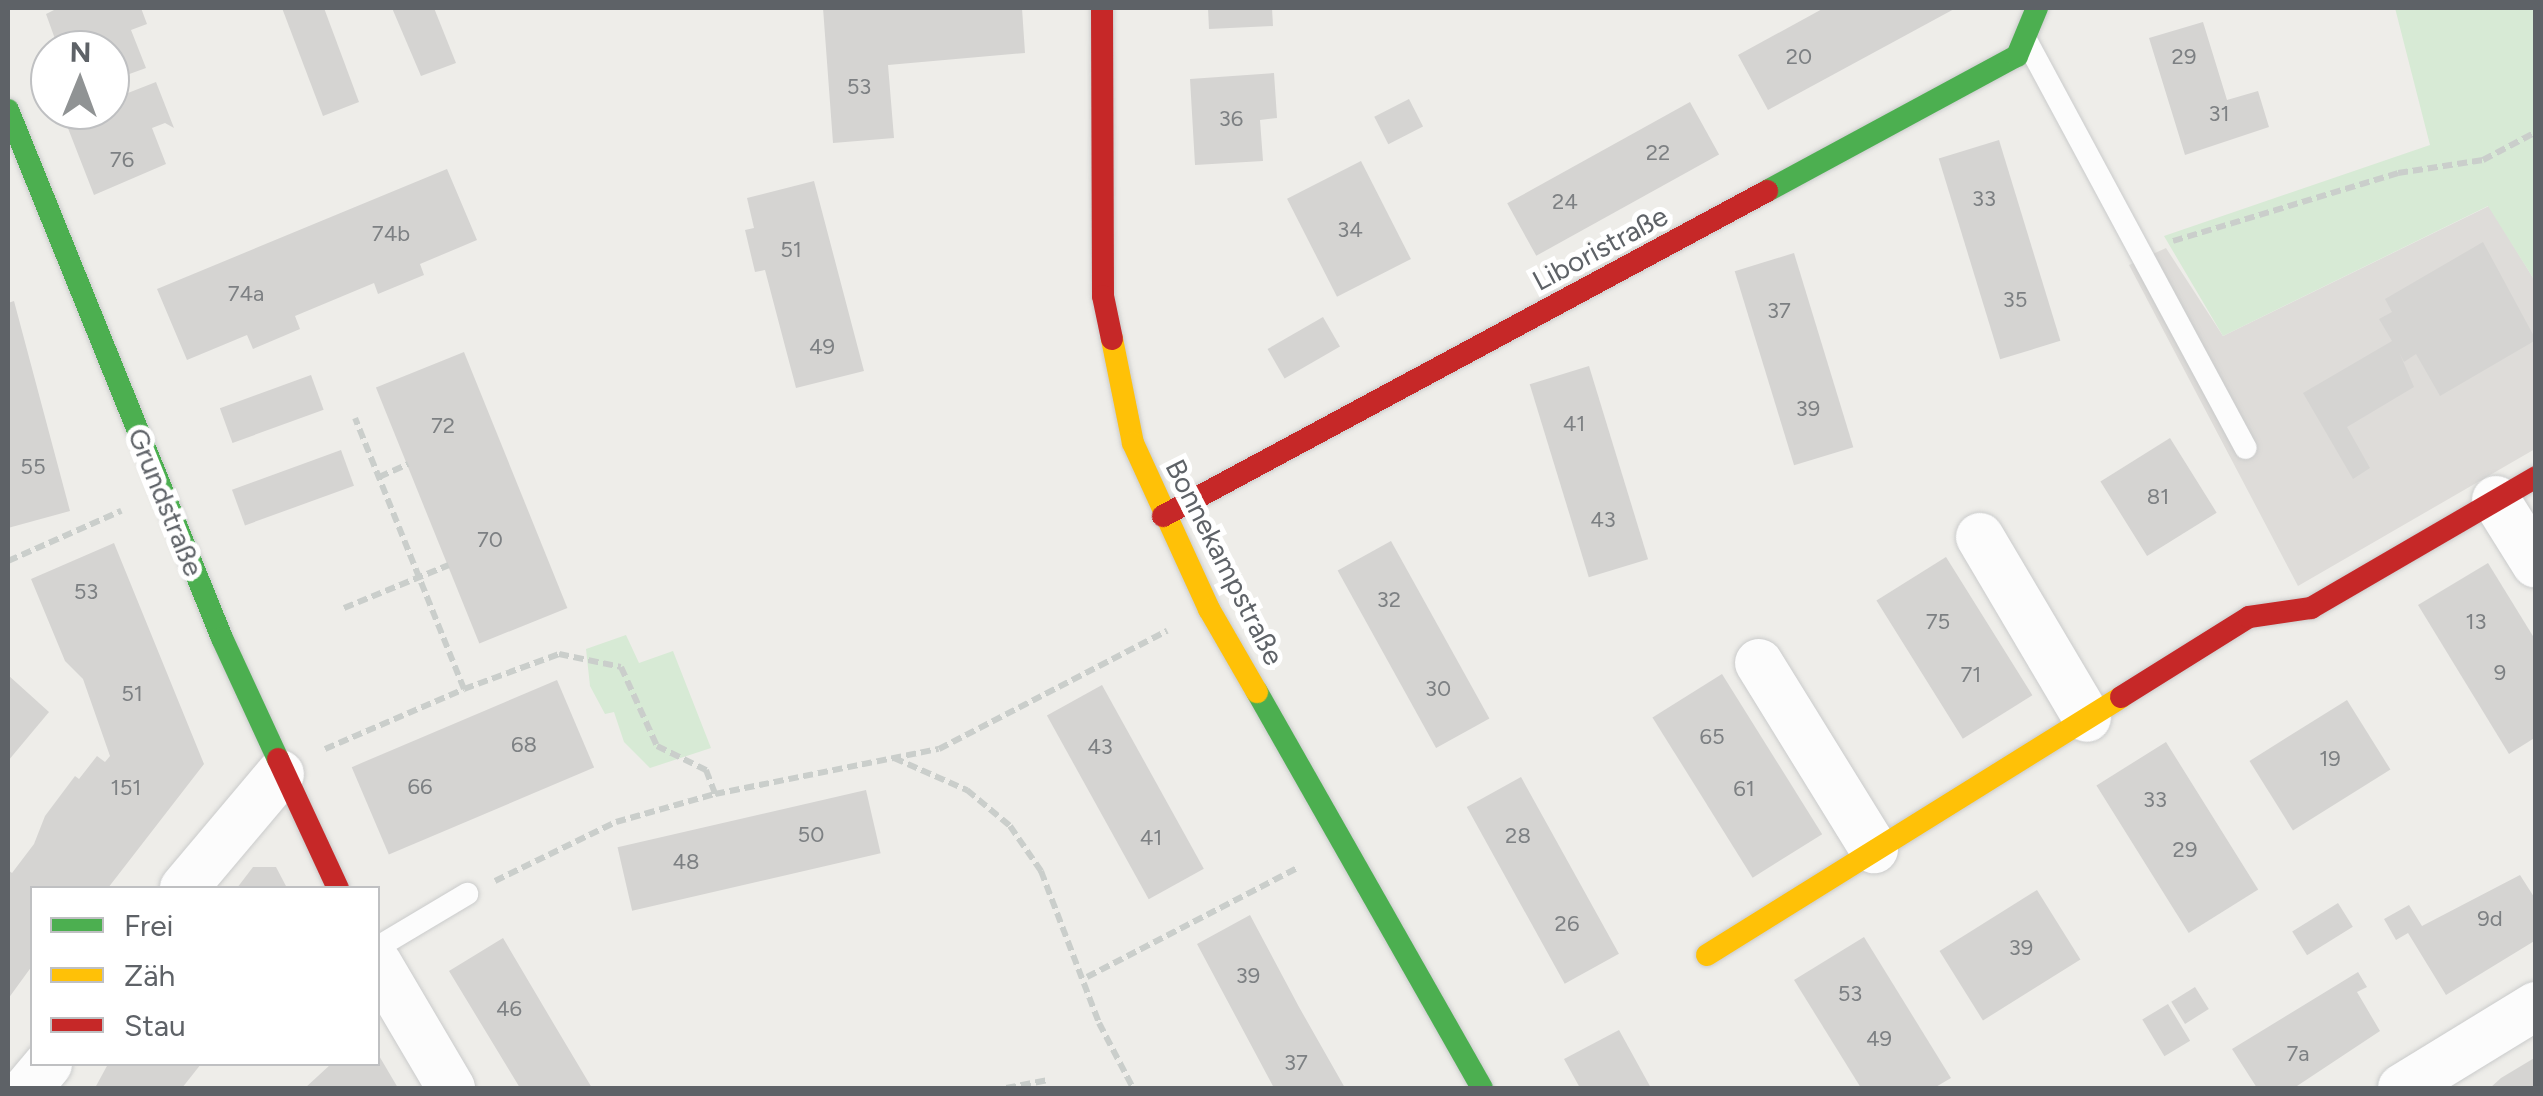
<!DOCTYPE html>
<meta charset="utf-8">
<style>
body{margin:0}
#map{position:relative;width:2543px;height:1096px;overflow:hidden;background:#eeede9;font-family:Figtree,sans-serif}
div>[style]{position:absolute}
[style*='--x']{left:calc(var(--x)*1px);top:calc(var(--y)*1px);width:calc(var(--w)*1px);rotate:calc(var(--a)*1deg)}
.industrial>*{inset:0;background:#dedcd9}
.green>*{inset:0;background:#d7ead5}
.building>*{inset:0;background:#d5d4d2;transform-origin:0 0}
.path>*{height:6px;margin-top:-3px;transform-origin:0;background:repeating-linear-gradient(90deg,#cacecb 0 10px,transparent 0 15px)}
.roads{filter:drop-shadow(0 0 2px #cacbcb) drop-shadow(0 0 2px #cacbcb)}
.lane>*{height:22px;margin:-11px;padding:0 11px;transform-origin:11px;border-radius:11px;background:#fcfcfc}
.street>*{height:48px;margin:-24px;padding:0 24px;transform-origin:24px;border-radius:24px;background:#fcfcfc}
.fast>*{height:22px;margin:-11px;padding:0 11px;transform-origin:11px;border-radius:11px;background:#4caf50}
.slow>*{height:22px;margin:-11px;padding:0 11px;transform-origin:11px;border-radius:11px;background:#ffc107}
.jam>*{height:22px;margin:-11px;padding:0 11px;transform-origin:11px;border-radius:11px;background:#c62828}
span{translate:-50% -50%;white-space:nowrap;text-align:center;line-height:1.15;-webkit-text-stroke:10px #fff;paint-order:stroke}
.number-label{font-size:22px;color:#7d8083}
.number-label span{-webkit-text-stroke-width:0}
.street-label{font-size:28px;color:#5e6267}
.frame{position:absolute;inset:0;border:10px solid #5e6267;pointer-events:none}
.legend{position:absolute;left:30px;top:886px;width:350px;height:180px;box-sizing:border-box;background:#fff;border:2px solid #bfc0c2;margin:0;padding:12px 18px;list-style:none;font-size:30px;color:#5e6267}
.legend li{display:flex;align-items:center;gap:20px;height:50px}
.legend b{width:50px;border:2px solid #bfc0c2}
.north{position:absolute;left:30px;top:30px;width:100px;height:100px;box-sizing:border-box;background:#fff;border:2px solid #bfc0c2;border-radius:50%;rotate:1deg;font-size:28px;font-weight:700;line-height:40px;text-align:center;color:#5e6267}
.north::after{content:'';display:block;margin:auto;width:35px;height:45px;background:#909394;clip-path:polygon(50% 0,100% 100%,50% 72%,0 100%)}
</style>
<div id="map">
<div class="industrial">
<i style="clip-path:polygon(2489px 206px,2535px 281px,2535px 449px,2298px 586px,2129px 265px,2166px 248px,2223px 336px)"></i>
</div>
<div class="green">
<i style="clip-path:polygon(2395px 8px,2535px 8px,2535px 281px,2488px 206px,2223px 336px,2164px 236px,2430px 145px)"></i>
<i style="clip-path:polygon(626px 635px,639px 663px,673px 651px,711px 748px,650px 768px,624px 742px,614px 712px,605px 714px,590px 686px,586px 649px)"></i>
</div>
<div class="building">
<i style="clip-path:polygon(58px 8px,141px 8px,147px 24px,131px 30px,146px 68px,110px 81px,110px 50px,59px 50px,46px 14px)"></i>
<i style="clip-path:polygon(282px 8px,324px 8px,359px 102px,323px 116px)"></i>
<i style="clip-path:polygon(392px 8px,434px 8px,456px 63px,421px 76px)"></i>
<i style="clip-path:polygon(823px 8px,1022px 8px,1025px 53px,888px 65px,894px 138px,833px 143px)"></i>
<i style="clip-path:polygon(1208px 8px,1272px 8px,1273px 26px,1209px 29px)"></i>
<i style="clip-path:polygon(1824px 8px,1956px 8px,1768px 110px,1738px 55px)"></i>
<i style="clip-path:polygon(2203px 22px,2227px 100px,2258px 91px,2269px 127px,2185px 155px,2149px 38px)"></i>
<i style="clip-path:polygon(1274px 73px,1277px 118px,1260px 120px,1263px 161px,1195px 165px,1190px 79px)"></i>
<i style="clip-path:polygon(156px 82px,174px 128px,165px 123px,152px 128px,166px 164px,94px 195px,64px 118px,110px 110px,110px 100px)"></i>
<i style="left:1409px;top:99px;width:31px;height:39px;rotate:63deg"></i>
<i style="left:1690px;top:102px;width:60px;height:209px;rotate:61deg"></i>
<i style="left:1999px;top:140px;width:210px;height:63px;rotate:73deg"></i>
<i style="left:1361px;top:161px;width:110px;height:83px;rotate:63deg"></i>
<i style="clip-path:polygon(447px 169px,477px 240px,420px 264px,424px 275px,378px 294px,374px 283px,295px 316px,300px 329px,253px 349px,247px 335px,187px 360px,157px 289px)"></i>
<i style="clip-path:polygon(814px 181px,864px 371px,796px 388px,765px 270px,755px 272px,745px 230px,754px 228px,747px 198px)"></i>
<i style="clip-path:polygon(2483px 242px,2536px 340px,2440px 396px,2416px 354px,2404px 362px,2399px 352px,2414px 387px,2347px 427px,2370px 468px,2353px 479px,2303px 393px,2392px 341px,2379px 319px,2392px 312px,2385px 299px)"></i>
<i style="left:1794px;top:253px;width:203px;height:62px;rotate:73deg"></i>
<i style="clip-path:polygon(14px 301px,70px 511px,8px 528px,8px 303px)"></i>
<i style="left:1323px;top:317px;width:34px;height:64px;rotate:60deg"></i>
<i style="left:464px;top:352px;width:276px;height:95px;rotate:68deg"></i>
<i style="left:1589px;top:366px;width:202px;height:62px;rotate:73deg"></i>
<i style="left:311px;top:375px;width:37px;height:97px;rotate:70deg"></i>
<i style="left:2170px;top:438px;width:88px;height:82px;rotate:58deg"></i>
<i style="left:341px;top:450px;width:38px;height:116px;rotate:70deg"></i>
<i style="left:1391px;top:541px;width:203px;height:61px;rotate:61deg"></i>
<i style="clip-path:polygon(114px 543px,204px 764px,108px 888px,32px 888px,32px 966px,8px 999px,8px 870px,12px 873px,34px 844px,45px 816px,75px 776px,79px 779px,97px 756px,105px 762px,110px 756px,83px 679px,65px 661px,31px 579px)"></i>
<i style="left:1946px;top:557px;width:163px;height:82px;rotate:58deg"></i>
<i style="clip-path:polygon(2488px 563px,2536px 641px,2536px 737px,2509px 754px,2418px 605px)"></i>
<i style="left:1722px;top:674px;width:189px;height:82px;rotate:58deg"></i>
<i style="clip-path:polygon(8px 675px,49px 712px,8px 761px)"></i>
<i style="left:557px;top:680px;width:95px;height:223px;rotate:67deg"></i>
<i style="left:1102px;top:685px;width:210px;height:63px;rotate:61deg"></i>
<i style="left:2347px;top:700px;width:82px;height:115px;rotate:58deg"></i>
<i style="left:2166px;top:742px;width:174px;height:82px;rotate:58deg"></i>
<i style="left:1521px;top:777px;width:202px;height:62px;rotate:61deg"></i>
<i style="left:866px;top:790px;width:65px;height:255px;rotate:77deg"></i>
<i style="clip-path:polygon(253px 867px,276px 867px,287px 888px,237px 888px)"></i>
<i style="clip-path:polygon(2520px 875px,2536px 900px,2536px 940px,2446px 995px,2408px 933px,2396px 940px,2384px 919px,2409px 905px,2422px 926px)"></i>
<i style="left:2037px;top:890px;width:82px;height:115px;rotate:58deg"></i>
<i style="left:2338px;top:903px;width:28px;height:54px;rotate:58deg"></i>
<i style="clip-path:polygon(1250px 915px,1299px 1007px,1345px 1088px,1274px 1088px,1197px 944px)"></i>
<i style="clip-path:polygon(1864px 937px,1951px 1078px,1934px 1088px,1861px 1088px,1794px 980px)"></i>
<i style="clip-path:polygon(503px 938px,555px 1026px,592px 1088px,520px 1088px,449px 971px)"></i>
<i style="clip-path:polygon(2358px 972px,2367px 987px,2357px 992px,2380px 1031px,2294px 1088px,2257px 1088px,2232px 1049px)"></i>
<i style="left:2195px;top:987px;width:26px;height:28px;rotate:58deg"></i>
<i style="left:2168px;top:1004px;width:43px;height:30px;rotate:59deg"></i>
<i style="clip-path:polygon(1619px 1030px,1651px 1088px,1580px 1088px,1564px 1059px)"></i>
<i style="clip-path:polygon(378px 1054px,398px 1088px,305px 1088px,331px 1064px,378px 1064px)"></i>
<i style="clip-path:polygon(2536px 1057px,2536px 1088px,2490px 1088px,2501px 1078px)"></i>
<i style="clip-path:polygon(108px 1064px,201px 1064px,182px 1088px,95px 1088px)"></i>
</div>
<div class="path">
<i style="--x:2173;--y:241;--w:235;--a:-16.8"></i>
<i style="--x:2398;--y:173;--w:86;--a:-8.7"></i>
<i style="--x:2483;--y:160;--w:60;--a:-27.8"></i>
<i style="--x:379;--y:477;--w:32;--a:-24"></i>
<i style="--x:8;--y:561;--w:124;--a:-23.9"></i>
<i style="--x:344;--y:608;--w:113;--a:-22.3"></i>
<i style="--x:464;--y:689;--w:101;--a:-20.2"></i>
<i style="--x:559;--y:654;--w:63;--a:11.8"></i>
<i style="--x:621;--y:667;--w:87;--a:65.5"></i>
<i style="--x:657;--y:746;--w:55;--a:26.1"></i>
<i style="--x:706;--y:770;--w:26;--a:69"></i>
<i style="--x:325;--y:749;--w:151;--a:-23.3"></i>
<i style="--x:464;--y:689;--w:292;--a:-111.9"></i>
<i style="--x:894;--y:758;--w:80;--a:23.7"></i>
<i style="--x:967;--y:790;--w:56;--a:39.9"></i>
<i style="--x:1010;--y:826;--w:55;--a:55.4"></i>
<i style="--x:1041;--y:871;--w:163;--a:69.1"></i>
<i style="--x:1099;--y:1023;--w:73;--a:62.4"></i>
<i style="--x:495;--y:881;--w:135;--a:-26"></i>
<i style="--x:616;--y:822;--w:103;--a:-15.8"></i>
<i style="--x:715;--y:794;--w:228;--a:-11.4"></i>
<i style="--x:939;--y:749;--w:257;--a:-27.4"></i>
<i style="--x:1087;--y:977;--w:239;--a:-27.4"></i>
<i style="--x:1006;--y:1088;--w:43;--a:-10.8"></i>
</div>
<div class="roads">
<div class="lane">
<i style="--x:2027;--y:42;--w:461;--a:61.7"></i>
<i style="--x:378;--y:947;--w:104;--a:-30.8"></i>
</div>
<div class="street">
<i style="--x:2496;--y:500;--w:75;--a:58"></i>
<i style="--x:1980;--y:537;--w:210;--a:59.4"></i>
<i style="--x:1759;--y:663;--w:219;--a:58.3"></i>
<i style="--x:184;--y:888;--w:149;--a:-49.9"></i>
<i style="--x:378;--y:964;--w:144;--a:59.5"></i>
<i style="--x:28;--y:1088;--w:31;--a:-50"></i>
<i style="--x:2402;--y:1088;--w:157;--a:-31.5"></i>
</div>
<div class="fast">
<i style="--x:8;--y:110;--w:570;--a:67.94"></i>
<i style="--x:222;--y:638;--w:133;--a:65.2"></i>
<i style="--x:1767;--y:191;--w:284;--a:-28.4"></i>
<i style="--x:2017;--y:56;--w:52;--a:-67.4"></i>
<i style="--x:1257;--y:692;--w:455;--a:60.4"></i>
</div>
<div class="slow">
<i style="--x:1112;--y:339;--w:106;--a:78.6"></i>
<i style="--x:1133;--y:443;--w:183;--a:65.4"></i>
<i style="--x:1209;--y:609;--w:96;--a:60"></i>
<i style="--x:1707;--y:955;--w:488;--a:-31.9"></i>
</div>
<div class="jam">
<i style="--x:1102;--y:8;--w:288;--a:89.8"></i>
<i style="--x:1103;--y:296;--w:44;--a:78.2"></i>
<i style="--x:1163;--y:516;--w:686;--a:-28.28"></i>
<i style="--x:2121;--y:697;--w:151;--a:-32"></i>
<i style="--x:2249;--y:617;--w:63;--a:-8.3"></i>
<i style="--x:2311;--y:608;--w:260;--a:-30.2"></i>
<i style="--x:278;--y:759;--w:142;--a:65.1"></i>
</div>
</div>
<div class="number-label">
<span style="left:1799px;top:57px">20</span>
<span style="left:2184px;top:57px">29</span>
<span style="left:859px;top:87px">53</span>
<span style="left:2219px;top:114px">31</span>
<span style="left:1231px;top:119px">36</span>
<span style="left:1658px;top:153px">22</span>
<span style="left:122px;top:160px">76</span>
<span style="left:1984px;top:199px">33</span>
<span style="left:1565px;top:202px">24</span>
<span style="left:1350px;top:230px">34</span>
<span style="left:391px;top:234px">74b</span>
<span style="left:791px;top:250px">51</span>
<span style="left:246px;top:294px">74a</span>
<span style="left:2015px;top:300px">35</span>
<span style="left:1779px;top:311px">37</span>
<span style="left:822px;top:347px">49</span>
<span style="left:1808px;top:409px">39</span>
<span style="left:1574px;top:424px">41</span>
<span style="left:443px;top:426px">72</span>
<span style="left:33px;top:467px">55</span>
<span style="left:2158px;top:497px">81</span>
<span style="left:1603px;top:520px">43</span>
<span style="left:490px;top:540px">70</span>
<span style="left:86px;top:592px">53</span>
<span style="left:1389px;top:600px">32</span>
<span style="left:1938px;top:622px">75</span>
<span style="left:2476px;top:622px">13</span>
<span style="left:2500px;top:673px">9</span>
<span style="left:1971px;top:675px">71</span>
<span style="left:1438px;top:689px">30</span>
<span style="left:132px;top:694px">51</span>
<span style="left:1712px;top:737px">65</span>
<span style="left:524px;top:745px">68</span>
<span style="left:1100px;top:747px">43</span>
<span style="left:2330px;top:759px">19</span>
<span style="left:420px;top:787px">66</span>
<span style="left:126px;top:788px">151</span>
<span style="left:1744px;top:789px">61</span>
<span style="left:2155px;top:800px">33</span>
<span style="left:811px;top:835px">50</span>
<span style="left:1518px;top:836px">28</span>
<span style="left:1151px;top:838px">41</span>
<span style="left:2185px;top:850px">29</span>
<span style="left:686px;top:862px">48</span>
<span style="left:2490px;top:919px">9d</span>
<span style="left:1567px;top:924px">26</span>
<span style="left:2021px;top:948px">39</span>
<span style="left:1248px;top:976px">39</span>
<span style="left:1850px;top:994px">53</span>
<span style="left:509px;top:1009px">46</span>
<span style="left:1879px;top:1039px">49</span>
<span style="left:2298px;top:1054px">7a</span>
<span style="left:1296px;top:1063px">37</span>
</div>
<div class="street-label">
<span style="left:1600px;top:248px;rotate:-28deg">Liboristraße</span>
<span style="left:166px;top:502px;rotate:68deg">Grundstraße</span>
<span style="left:1225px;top:562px;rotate:63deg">Bonnekampstraße</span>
</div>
<div class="frame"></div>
<ul class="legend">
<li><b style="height:12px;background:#4caf50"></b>Frei</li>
<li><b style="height:12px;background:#ffc107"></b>Zäh</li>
<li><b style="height:12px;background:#c62828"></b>Stau</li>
</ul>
<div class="north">N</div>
</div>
